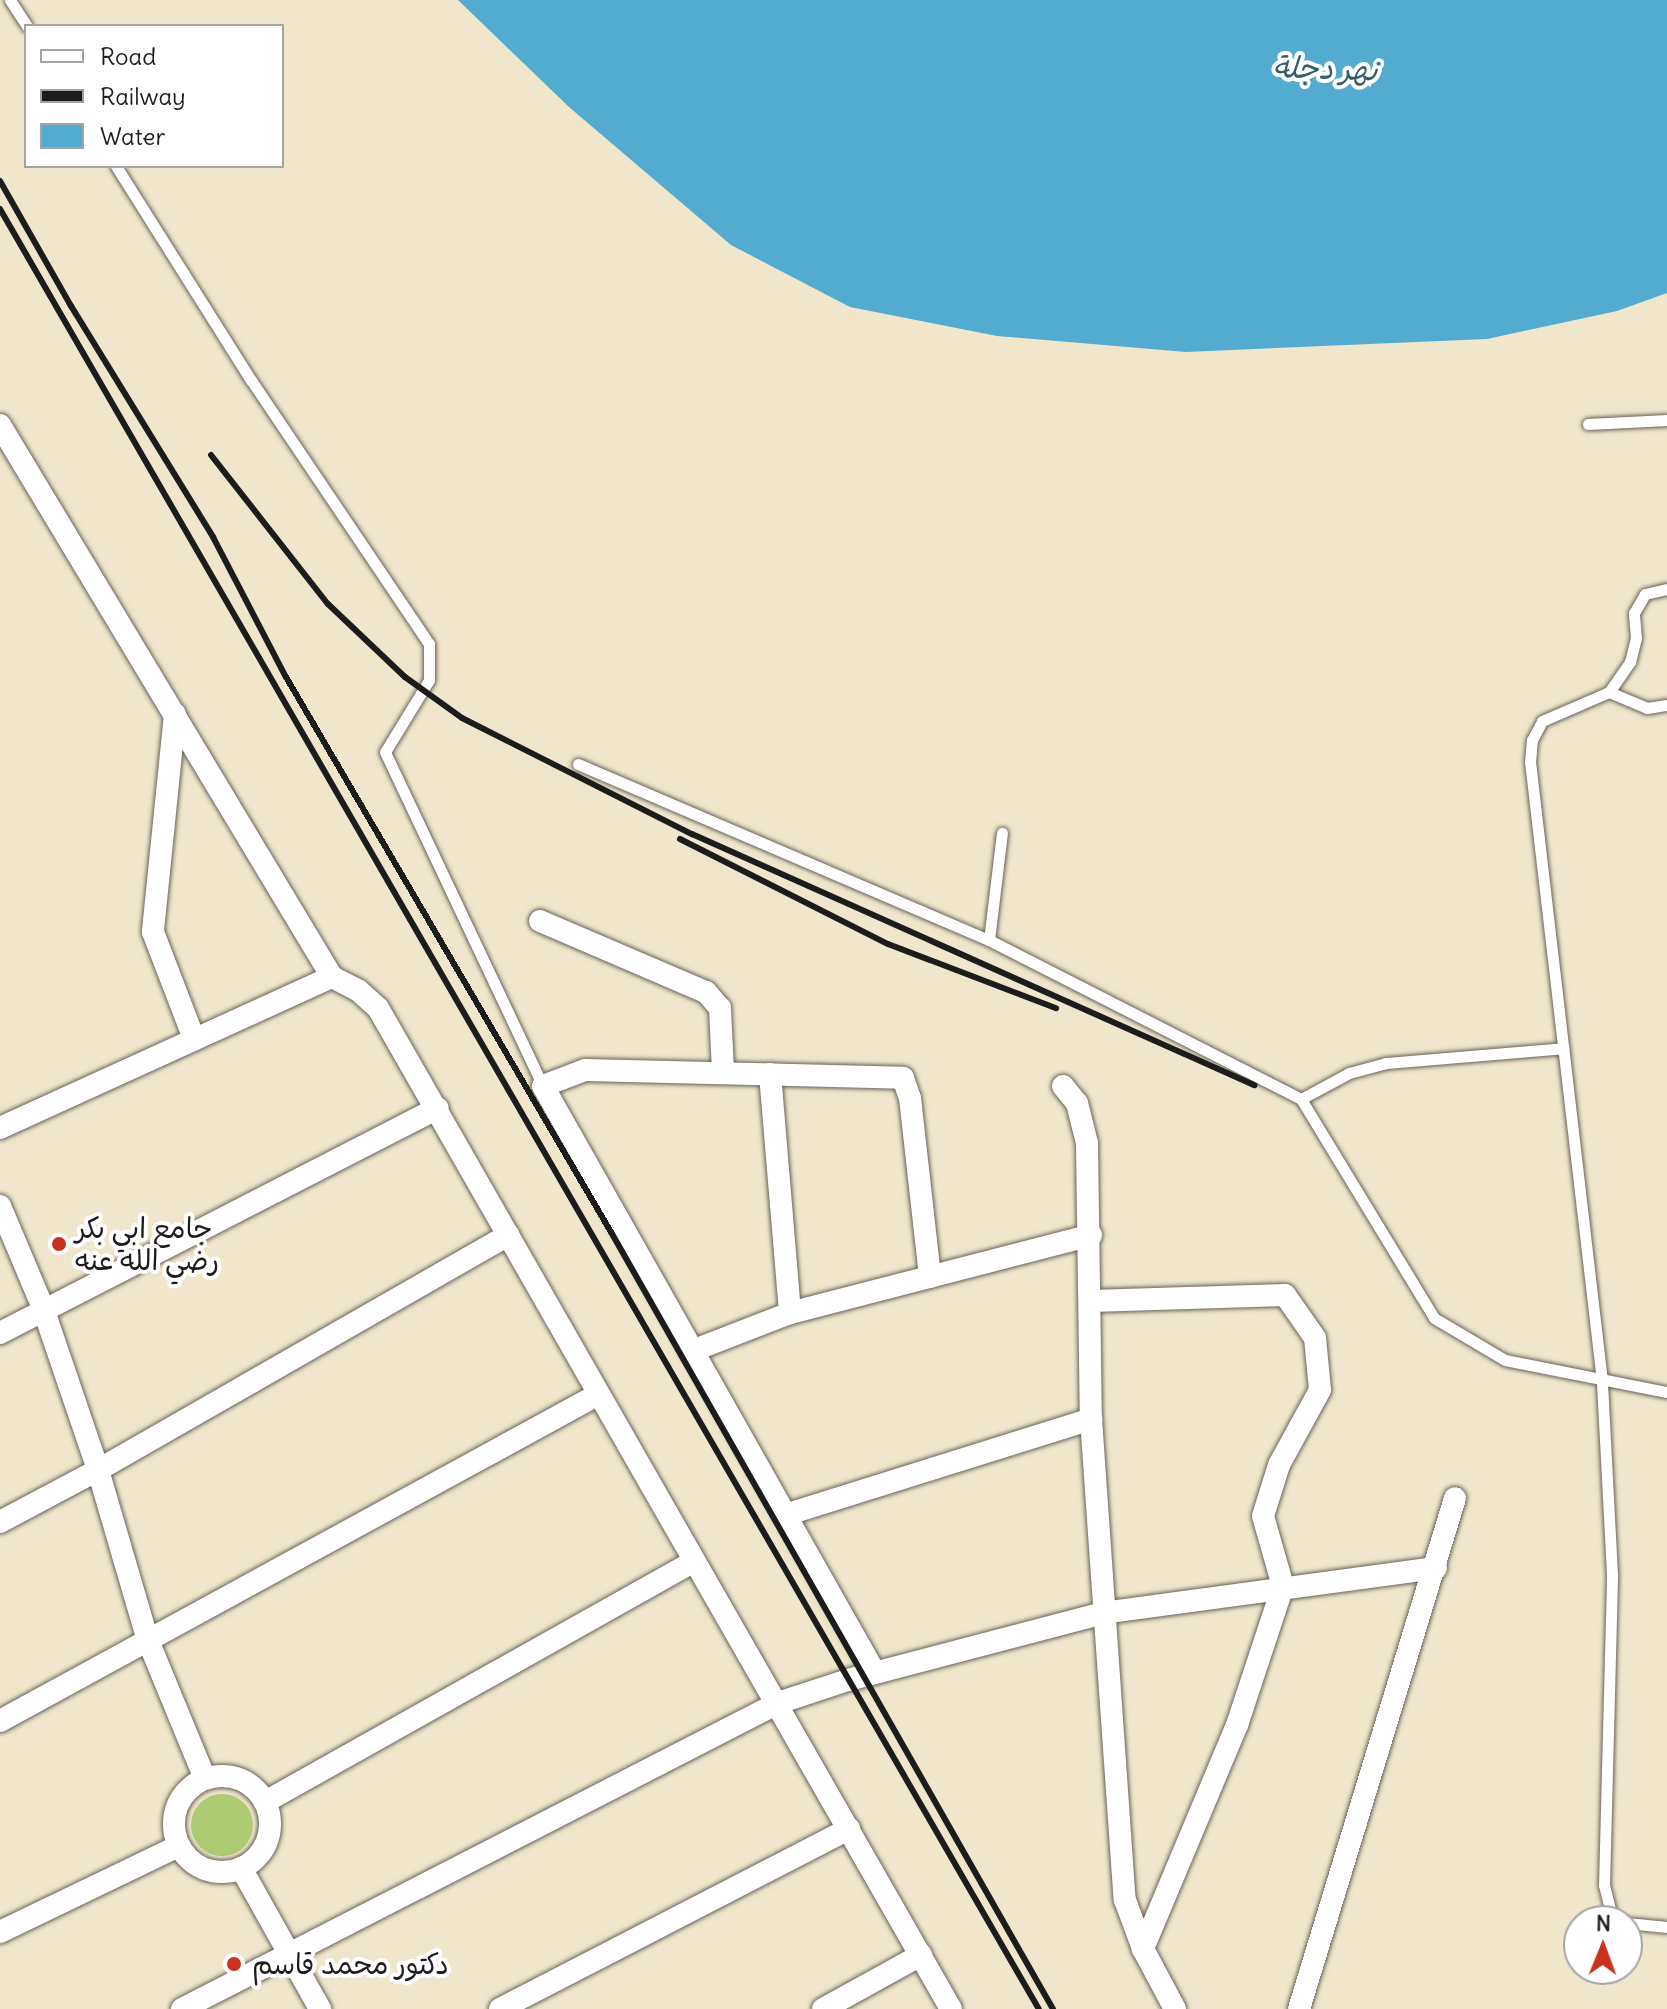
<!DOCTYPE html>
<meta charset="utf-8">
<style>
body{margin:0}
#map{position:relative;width:1667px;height:2009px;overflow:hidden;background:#f0e6cb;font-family:Delius,"Playpen Sans Arabic",sans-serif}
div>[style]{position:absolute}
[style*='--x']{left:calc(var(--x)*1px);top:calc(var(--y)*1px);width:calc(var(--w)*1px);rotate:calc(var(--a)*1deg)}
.green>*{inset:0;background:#adcb72}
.round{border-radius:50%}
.water>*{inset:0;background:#53acd0}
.roads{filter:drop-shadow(0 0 2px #666359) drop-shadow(0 0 2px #666359)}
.service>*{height:11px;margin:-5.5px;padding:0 5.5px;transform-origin:5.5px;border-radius:5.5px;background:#fff}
.minor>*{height:22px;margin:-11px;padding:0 11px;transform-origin:11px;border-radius:11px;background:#fff}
.minor>.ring{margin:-11px;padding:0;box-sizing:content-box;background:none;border:22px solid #fff;border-radius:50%}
.rail>*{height:6px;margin:-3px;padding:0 3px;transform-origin:3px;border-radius:3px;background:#1c1c1c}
.dots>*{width:22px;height:22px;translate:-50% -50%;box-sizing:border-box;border:4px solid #fff;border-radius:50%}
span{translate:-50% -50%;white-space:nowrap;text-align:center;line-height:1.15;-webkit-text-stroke:8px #fff;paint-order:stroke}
.poi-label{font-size:28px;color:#1c1c1c}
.left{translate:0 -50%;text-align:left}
.water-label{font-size:30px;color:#355d6d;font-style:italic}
.legend{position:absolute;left:24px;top:24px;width:260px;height:144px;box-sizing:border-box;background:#fff;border:2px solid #a4a4a4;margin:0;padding:10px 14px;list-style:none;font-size:24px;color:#1c1c1c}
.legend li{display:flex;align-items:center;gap:16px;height:40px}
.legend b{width:40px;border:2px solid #a4a4a4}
.north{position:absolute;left:1563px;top:1905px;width:80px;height:80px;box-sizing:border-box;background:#fff;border:2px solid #a4a4a4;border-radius:50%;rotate:1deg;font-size:22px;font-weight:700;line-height:32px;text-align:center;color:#1c1c1c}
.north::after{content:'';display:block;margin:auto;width:28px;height:36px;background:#c8321e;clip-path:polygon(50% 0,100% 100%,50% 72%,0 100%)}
</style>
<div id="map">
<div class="green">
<i class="round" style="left:191px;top:1794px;width:62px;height:62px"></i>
</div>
<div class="water">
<i style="clip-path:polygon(458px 0,1667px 0,1667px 293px,1617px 311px,1487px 339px,1186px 352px,997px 336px,850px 307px,731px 245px,569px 107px)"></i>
</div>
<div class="roads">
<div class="service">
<i style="--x:10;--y:0;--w:31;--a:57"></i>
<i style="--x:116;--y:166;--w:253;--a:57.8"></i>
<i style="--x:251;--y:380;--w:318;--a:56"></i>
<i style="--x:429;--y:644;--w:36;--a:90"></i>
<i style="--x:429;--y:680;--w:84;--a:121.4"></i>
<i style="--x:385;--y:752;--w:369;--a:64.7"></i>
<i style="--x:1588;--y:424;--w:79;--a:-2.9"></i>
<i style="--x:1609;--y:692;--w:41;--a:22.8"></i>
<i style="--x:1647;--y:708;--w:20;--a:-9"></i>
<i style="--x:578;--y:764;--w:447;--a:23.2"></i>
<i style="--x:989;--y:940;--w:350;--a:27"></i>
<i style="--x:1301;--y:1099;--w:256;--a:58.7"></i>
<i style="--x:1434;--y:1318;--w:82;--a:30.6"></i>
<i style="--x:1505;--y:1360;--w:165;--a:11.2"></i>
<i style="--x:989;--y:940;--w:108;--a:-83.1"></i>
<i style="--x:1301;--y:1099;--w:55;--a:-28.4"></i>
<i style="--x:1349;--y:1073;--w:38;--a:-15"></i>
<i style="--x:1386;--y:1063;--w:178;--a:-4.8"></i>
<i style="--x:1613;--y:1921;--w:37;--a:-104"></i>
<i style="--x:1604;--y:1885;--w:311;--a:-88.5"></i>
<i style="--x:1612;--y:1574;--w:193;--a:-93"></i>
<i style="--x:1602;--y:1381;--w:623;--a:-96.63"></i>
<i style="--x:1530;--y:762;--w:22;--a:-85"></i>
<i style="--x:1532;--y:740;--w:21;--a:-62"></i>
<i style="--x:1542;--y:721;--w:73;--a:-23.4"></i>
<i style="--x:1609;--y:692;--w:37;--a:-55"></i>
<i style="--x:1630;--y:662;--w:25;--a:-76"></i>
<i style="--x:1636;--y:638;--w:25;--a:-95"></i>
<i style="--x:1634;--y:613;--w:22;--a:-60"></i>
<i style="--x:1645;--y:594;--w:23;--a:-13"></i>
<i style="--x:1627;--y:1923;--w:40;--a:5.7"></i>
</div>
<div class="minor">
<i style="--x:0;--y:425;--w:644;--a:58.98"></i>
<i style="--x:332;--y:977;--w:30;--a:27"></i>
<i style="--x:359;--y:991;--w:25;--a:42"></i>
<i style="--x:378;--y:1008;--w:1153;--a:60.21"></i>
<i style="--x:175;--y:714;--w:219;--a:95.8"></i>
<i style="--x:153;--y:932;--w:115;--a:69"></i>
<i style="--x:540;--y:921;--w:181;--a:23.2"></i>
<i style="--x:706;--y:992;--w:21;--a:49"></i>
<i style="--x:720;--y:1008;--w:63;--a:87.3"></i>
<i style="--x:770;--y:1074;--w:240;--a:85.2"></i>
<i style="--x:1063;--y:1086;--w:22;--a:51"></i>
<i style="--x:1077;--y:1103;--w:41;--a:76"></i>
<i style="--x:1087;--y:1143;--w:276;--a:89.2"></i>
<i style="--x:1091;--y:1419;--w:482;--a:86"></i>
<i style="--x:1125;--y:1900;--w:52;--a:69.8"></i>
<i style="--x:1143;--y:1949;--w:68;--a:61.9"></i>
<i style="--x:0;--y:1128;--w:365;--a:-24.5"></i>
<i style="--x:0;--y:1206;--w:111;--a:67.1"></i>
<i style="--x:43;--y:1308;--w:171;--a:71.2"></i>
<i style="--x:98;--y:1470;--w:175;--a:73.7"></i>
<i style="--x:147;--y:1638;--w:152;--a:67.6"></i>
<i style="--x:1091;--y:1301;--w:194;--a:-1.8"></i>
<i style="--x:1285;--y:1295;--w:52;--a:55.1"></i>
<i style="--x:1315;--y:1338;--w:52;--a:84.5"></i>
<i style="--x:1320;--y:1390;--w:85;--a:118.7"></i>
<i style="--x:1279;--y:1465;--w:53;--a:107.4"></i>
<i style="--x:1263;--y:1516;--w:73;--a:74.1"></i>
<i style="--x:1283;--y:1586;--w:146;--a:108.3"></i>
<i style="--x:1237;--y:1725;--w:243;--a:112.8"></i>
<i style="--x:0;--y:1333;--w:492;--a:-27.2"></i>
<i style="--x:692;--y:1351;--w:105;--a:-21.2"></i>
<i style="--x:790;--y:1313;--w:311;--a:-14.5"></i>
<i style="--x:785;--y:1515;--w:321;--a:-17.4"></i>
<i style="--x:0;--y:1522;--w:111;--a:-28"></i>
<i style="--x:98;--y:1470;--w:473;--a:-29.8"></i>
<i style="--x:875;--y:1673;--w:674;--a:-119.49"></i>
<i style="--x:543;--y:1086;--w:45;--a:-20.9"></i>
<i style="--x:585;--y:1070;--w:318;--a:1.4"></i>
<i style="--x:903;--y:1078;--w:21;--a:71"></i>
<i style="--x:910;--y:1098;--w:180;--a:83.6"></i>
<i style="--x:0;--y:1721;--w:682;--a:-28.63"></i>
<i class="ring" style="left:174px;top:1776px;width:74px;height:74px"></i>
<i style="--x:265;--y:1802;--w:492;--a:-29.3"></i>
<i style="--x:241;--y:1868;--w:162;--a:60.7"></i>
<i style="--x:0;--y:1932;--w:199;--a:-25.7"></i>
<i style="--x:182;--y:2009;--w:670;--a:-27.18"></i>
<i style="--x:778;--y:1703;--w:74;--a:-18.2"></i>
<i style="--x:848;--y:1680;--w:264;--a:-14.7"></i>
<i style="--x:1103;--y:1613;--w:336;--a:-7.7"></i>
<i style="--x:500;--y:2009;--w:393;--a:-27.3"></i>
<i style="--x:823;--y:2009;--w:112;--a:-28.9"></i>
<i style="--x:1299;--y:2009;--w:534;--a:-73.02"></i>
</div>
</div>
<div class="rail">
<i style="--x:0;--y:181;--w:144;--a:60.4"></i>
<i style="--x:71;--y:306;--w:271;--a:58.4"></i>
<i style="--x:213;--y:537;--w:158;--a:62.5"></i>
<i style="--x:286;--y:677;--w:643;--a:59.65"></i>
<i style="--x:611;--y:1232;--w:894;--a:60.37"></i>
<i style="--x:0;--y:209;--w:2078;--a:60.01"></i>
<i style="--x:211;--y:455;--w:189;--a:51.9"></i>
<i style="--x:328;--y:604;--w:106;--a:43.5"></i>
<i style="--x:405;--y:677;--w:70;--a:35.7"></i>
<i style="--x:462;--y:718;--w:258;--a:26.8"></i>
<i style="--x:692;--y:834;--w:616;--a:24.07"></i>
<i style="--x:680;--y:839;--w:233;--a:26.8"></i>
<i style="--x:888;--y:944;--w:180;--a:20.9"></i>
</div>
<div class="dots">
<i style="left:59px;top:1244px;background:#c8321e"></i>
<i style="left:234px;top:1964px;background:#c8321e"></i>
</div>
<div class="poi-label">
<span class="left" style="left:75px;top:1244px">جامع ابي بكر<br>رضي الله عنه</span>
<span class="left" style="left:252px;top:1964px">دكتور محمد قاسم</span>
</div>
<div class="water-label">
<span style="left:1325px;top:68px;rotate:2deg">نهر دجلة</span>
</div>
<ul class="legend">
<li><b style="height:10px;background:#fff"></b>Road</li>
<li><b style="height:10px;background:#1c1c1c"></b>Railway</li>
<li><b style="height:22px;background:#53acd0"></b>Water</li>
</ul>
<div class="north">N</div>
</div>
